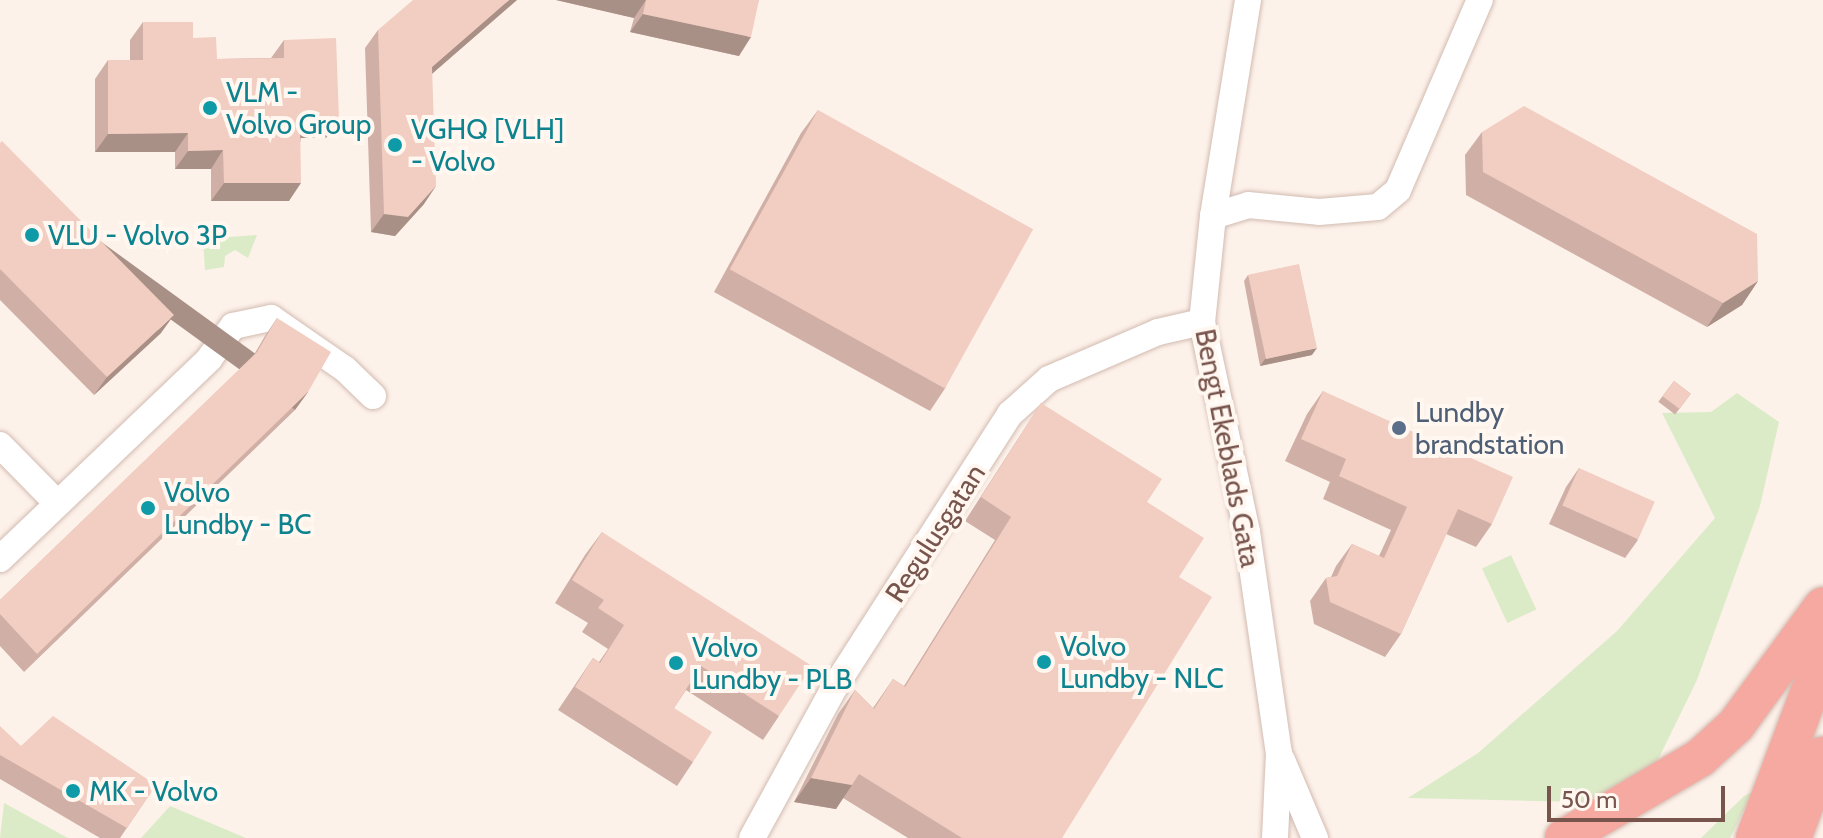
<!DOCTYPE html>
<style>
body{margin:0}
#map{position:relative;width:1823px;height:838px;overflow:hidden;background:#fdf2ea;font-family:Cabin,sans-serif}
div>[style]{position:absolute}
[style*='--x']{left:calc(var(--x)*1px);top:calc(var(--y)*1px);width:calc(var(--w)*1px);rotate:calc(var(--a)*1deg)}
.green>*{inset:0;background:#dcebc7;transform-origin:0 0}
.roads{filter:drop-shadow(0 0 2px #d2bbb1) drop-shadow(0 0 2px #d2bbb1)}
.minor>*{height:26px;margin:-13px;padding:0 13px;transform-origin:13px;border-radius:13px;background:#fff}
.highway>*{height:38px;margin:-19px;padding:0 19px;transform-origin:19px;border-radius:19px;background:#f6a9a1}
.wall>*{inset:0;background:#d0b0a6;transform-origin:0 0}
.shaded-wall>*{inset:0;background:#a99087;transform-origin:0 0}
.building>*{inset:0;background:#f2cdc1;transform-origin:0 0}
.dots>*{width:22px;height:22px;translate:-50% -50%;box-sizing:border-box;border:4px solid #fff7f0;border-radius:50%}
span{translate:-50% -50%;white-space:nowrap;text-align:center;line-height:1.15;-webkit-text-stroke:8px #fff7f0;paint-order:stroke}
.culture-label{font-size:28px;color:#0d838f}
.left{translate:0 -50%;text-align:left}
.service-label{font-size:28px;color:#4e5e75}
.street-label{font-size:28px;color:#78554c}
.scale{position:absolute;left:1547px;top:786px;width:178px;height:36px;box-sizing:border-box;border:4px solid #78554c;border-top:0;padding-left:10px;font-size:24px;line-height:28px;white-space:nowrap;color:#78554c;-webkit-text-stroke:6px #fff7f0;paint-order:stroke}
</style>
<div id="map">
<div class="green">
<i style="clip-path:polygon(257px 235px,248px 258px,235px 250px,225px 256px,224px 267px,205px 270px,203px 239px)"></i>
<i style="clip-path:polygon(1737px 393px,1779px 422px,1760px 506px,1697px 680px,1653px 770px,1581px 802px,1408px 798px,1478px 753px,1617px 631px,1715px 518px,1662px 413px,1711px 412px)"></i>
<i style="left:1511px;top:555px;width:60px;height:32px;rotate:65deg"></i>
<i style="clip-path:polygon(1753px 792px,1730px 838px,1701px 838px,1744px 796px)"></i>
<i style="clip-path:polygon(4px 803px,68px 838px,0 838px)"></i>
<i style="clip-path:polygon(170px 806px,246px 838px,141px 838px)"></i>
</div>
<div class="roads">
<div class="minor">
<i style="--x:1248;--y:0;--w:219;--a:99.2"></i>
<i style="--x:1213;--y:216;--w:107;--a:95.9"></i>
<i style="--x:1202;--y:322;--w:215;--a:77.9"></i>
<i style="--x:1247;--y:532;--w:223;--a:81.8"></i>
<i style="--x:1279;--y:753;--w:85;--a:92.7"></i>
<i style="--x:1213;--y:216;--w:37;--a:-17"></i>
<i style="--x:1248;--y:205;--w:71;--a:5.6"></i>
<i style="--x:1319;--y:212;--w:59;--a:-4.8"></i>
<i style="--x:1378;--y:207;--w:26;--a:-40"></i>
<i style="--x:1398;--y:190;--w:207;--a:-66.7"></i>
<i style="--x:0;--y:445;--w:78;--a:45.5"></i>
<i style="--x:0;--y:559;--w:289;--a:-43.7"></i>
<i style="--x:209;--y:359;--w:41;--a:-54"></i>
<i style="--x:233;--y:326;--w:39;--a:-12"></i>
<i style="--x:271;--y:318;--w:90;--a:34.6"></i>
<i style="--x:345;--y:369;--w:39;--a:44"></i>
<i style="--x:1282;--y:760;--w:85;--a:67.1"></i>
<i style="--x:752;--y:838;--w:171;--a:-61.3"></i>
<i style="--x:834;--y:688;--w:326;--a:-57.3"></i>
<i style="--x:1010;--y:414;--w:52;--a:-41.9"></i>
<i style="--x:1049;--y:379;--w:119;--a:-23.3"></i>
<i style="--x:1158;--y:332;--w:45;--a:-12.8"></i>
</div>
<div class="highway">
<i style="--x:1564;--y:838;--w:158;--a:-30.5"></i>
<i style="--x:1700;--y:758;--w:49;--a:-42.5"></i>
<i style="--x:1736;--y:725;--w:147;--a:-53.8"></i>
<i style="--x:1755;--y:838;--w:194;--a:-69.5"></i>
<i style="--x:1792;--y:838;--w:88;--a:-69.3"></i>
</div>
</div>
<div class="wall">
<i style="clip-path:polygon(517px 0,432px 74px,424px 204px,395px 236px,371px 232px,365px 48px,378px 30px)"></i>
<i style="clip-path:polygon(556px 0,759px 0,739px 56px,630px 32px,634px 18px)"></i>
<i style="clip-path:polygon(143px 22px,193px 38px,217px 59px,271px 58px,284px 40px,326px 138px,301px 138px,289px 201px,211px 201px,211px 169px,175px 169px,175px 152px,95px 152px,95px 79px,108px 60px,130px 60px,130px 40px)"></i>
<i style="clip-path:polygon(818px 110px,946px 387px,930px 411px,714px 292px,801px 133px)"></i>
<i style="clip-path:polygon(1482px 132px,1758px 281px,1742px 305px,1707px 327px,1466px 195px,1465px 155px)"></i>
<i style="clip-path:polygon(0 143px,161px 333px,94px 395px,0 300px)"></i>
<i style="clip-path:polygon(1248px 275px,1312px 355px,1260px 366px,1244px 281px)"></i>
<i style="clip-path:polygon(277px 318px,308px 392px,295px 410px,24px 672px,0 646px,0 600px,252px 358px,265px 336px)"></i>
<i style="left:1674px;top:381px;width:21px;height:26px;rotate:37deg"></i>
<i style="clip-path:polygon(1323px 391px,1492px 524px,1476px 547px,1446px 534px,1401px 634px,1385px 657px,1314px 624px,1310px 601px,1326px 578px,1331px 577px,1336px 566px,1352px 544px,1379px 556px,1391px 530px,1323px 499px,1330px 482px,1285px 461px,1307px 414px)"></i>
<i style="clip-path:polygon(1041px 403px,1147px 502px,1179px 577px,1062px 838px,908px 838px,843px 798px,836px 809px,794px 802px,838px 714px,855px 690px,873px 708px,893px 679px,904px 686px,995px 540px,965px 521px)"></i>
<i style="clip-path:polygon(1579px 468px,1638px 540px,1625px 558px,1549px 524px,1566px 487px)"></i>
<i style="clip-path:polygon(602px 532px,779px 716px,763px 740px,686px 690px,674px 708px,693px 762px,677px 786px,558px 710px,593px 658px,599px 662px,608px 649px,582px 632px,588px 623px,555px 603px,585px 555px)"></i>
<i style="clip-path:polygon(21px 746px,156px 785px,120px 838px,100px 838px,0 779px,0 755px)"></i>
</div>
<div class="shaded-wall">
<i style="clip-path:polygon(509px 0,517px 0,419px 85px,432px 67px)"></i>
<i style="clip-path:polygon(556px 0,646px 0,634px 18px)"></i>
<i style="clip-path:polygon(643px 14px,751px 37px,739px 56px,630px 32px)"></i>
<i style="clip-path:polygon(339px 119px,326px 138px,287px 138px,300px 120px)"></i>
<i style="clip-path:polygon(188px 133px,175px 152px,95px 152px,108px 134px)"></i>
<i style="clip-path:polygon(223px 150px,211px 169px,175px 169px,188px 151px)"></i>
<i style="clip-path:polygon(224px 183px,301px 183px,289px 201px,211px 201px)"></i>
<i style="clip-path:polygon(436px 186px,424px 204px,395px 236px,371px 232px,384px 214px)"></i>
<i style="clip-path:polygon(1758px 281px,1742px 305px,1707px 327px,1723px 303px)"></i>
<i style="clip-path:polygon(174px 315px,161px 333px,94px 395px,107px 377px)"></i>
<i style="clip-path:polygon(1317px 348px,1312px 355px,1260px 366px,1265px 359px)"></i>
<i style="left:308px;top:392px;width:22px;height:377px;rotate:126deg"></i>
<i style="clip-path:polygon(811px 778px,852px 785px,836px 809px,794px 802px)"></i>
</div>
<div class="building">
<i style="clip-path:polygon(413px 0,509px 0,432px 67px,436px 186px,408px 217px,384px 214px,378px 30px)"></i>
<i style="clip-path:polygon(646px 0,759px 0,751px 37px,643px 14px)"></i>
<i style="clip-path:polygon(143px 22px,193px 22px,193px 38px,216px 37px,217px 59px,284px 58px,284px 40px,336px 38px,339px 119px,300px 120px,301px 183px,224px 183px,223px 150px,188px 151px,188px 133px,108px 134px,108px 60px,143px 60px)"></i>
<i style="clip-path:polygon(1524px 106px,1757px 234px,1758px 281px,1723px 303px,1483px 172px,1482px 132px)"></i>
<i style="left:818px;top:110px;width:246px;height:182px;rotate:29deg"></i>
<i style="clip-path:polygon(2px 141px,174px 315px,107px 377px,0 269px,0 143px)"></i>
<i style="left:1299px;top:264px;width:86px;height:52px;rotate:78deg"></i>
<i style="clip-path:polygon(277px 318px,331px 352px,308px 392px,37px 654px,0 614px,0 600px,257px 352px)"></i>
<i style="left:1674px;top:381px;width:21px;height:19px;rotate:37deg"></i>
<i style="clip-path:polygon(1323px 391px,1513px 477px,1492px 524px,1458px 509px,1401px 634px,1330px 602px,1326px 578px,1337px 576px,1352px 544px,1384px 558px,1407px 507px,1339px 476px,1346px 459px,1301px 439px)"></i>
<i style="clip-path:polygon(1041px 403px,1162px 479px,1147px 502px,1204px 538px,1179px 577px,1212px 597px,1062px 838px,962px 838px,859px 774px,852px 785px,811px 778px,855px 690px,874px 709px,893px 679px,905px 687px,1011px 517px,981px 497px)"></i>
<i style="left:1579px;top:468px;width:83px;height:41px;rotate:24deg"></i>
<i style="clip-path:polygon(602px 532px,812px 666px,779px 716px,701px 666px,674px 708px,712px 732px,693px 762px,575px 687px,593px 658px,600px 663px,624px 625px,598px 608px,604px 600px,572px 580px)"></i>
<i style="clip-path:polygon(53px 716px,156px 785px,127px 828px,0 755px,0 726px,21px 746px)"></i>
</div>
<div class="dots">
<i style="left:210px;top:108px;background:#0f9aa8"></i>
<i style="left:395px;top:145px;background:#0f9aa8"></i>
<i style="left:32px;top:235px;background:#0f9aa8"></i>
<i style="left:1399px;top:428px;background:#5c6f8a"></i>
<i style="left:148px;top:508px;background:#0f9aa8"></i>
<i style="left:1044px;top:662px;background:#0f9aa8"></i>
<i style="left:676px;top:663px;background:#0f9aa8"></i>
<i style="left:73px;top:791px;background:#0f9aa8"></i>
</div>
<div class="culture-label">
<span class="left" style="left:226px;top:108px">VLM -<br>Volvo Group</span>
<span class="left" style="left:411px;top:145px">VGHQ [VLH]<br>- Volvo</span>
<span class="left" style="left:48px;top:235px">VLU - Volvo 3P</span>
<span class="left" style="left:164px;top:508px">Volvo<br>Lundby - BC</span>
<span class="left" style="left:1060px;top:662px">Volvo<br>Lundby - NLC</span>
<span class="left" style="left:692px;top:663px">Volvo<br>Lundby - PLB</span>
<span class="left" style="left:89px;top:791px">MK - Volvo</span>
</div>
<div class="service-label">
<span class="left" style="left:1415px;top:428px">Lundby<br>brandstation</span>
</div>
<div class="street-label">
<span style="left:1228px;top:448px;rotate:79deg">Bengt Ekeblads Gata</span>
<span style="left:935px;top:533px;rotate:-57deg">Regulusgatan</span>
</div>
<div class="scale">50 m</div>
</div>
